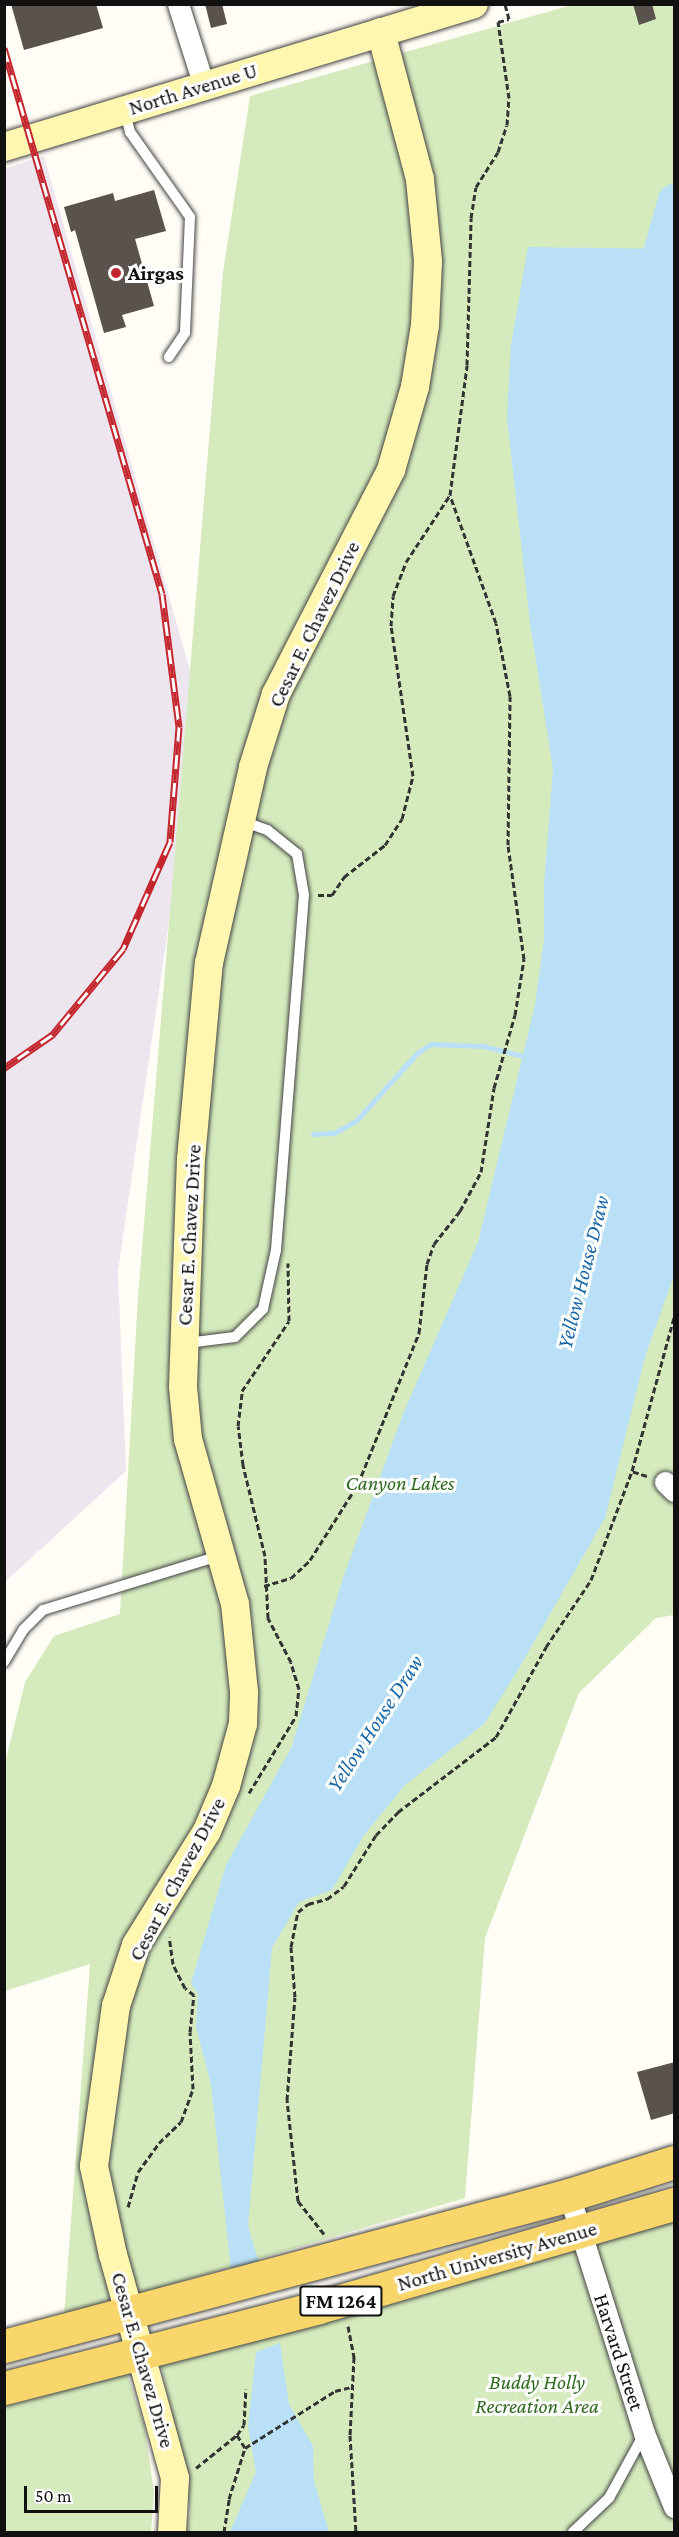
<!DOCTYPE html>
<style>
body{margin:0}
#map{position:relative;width:679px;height:2537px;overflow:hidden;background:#fffdf5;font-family:"Crimson Pro",serif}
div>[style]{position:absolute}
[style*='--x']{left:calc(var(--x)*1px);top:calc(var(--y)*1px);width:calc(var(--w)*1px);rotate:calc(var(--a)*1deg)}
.industrial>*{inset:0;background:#eee6ef}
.green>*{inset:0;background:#d5ebbd}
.water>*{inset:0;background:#b9e0f7}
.stream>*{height:5px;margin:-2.5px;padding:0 2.5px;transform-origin:2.5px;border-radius:2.5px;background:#b9e0f7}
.river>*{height:32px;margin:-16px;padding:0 16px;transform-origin:16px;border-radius:16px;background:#b9e0f7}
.building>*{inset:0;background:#5a524d}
.path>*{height:3px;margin-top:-1.5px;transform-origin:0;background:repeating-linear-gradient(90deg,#333 0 6px,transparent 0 9px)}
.roads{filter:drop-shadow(0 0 2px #444) drop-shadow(0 0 2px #444)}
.lane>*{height:10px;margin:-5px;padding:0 5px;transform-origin:5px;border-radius:5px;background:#fff}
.street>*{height:21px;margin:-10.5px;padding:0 10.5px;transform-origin:10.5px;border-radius:10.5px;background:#fff}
.secondary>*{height:28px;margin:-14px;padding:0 14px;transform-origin:14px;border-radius:14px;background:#fff6b0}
.primary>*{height:33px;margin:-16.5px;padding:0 16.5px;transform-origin:16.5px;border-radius:16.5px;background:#f9d66b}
.rail>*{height:7px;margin-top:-3.5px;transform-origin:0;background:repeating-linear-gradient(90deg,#fff 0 14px,#c4262e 0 28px);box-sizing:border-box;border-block:2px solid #c4262e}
.dots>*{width:16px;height:16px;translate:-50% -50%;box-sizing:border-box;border:3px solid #fff;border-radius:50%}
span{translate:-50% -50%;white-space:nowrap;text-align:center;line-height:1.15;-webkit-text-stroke:6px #fff;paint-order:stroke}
.shield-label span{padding:2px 4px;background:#fff;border:2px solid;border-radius:4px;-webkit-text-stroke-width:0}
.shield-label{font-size:20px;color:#111;font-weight:700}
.street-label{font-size:21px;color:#111}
.poi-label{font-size:21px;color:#111;font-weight:700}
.left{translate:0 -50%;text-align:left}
.park-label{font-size:21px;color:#2f6b1f;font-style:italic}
.water-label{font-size:22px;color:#1768a6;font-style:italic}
.frame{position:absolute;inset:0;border:6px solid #111;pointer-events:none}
.scale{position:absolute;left:24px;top:2486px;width:134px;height:27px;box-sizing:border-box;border:3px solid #111;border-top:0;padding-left:8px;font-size:18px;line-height:21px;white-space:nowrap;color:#111;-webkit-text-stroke:4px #fff;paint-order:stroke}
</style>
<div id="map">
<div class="industrial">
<i style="clip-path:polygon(44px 156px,191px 674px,172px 902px,118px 1271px,126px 1471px,5px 1582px,4px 169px)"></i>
</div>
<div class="green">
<i style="clip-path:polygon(572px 5px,674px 5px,674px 1615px,656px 1618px,579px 1693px,485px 1938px,465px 2198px,64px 2316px,90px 1964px,5px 1991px,5px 1763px,25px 1682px,54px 1636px,120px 1614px,138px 1296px,223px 272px,250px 96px)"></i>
<i style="clip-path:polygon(674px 2209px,674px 2532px,186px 2532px,190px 2513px,184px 2467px,161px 2365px)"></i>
<i style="clip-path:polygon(127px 2374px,144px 2424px,154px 2492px,151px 2532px,5px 2532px,5px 2406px)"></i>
</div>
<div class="water">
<i style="clip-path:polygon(528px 247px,674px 249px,674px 1275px,645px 1357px,605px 1518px,518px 1670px,484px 1724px,405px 1785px,364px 1835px,332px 1890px,299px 1902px,272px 1948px,248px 2226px,259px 2263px,231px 2271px,211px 2084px,196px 2027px,198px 1994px,191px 1983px,226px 1865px,292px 1746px,343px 1578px,403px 1414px,478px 1242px,535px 1005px,544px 940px,544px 885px,553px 769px,530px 623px,507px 418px,511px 345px)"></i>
<i style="clip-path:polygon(280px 2343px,289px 2404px,313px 2446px,314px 2481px,329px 2532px,230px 2532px,256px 2472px,248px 2426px,256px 2352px)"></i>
</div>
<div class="stream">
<i style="--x:313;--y:1134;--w:21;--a:-3"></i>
<i style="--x:334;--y:1133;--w:25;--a:-29"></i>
<i style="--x:356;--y:1121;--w:91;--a:-48.1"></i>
<i style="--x:417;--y:1053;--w:17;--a:-33"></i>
<i style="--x:431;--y:1044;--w:52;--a:2.2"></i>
<i style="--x:483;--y:1046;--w:41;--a:14"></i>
</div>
<div class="river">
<i style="--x:660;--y:291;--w:42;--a:-90"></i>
<i style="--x:660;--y:249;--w:51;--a:-74.1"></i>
</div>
<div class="building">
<i style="clip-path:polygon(11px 4px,96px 4px,103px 28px,24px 50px)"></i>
<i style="clip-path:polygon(205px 4px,222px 4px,227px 24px,211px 28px)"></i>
<i style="clip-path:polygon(633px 4px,652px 4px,656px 19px,639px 25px)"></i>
<i style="clip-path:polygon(154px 190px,166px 231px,135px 239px,154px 306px,122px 315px,126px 327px,104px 333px,75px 230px,71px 232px,64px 207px,113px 193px,115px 201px)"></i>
<i style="clip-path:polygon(675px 2062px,675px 2113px,651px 2120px,637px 2072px)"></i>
</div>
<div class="path">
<i style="--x:318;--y:895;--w:14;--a:0"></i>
<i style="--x:332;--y:895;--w:22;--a:-56"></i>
<i style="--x:344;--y:877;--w:52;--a:-38"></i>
<i style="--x:385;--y:845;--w:31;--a:-57"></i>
<i style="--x:402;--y:819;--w:44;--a:-75.7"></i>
<i style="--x:413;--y:776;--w:152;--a:-98.3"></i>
<i style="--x:391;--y:626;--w:30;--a:-86"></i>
<i style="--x:393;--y:596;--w:36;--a:-69"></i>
<i style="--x:406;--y:562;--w:80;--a:-56.7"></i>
<i style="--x:450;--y:495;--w:131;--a:-82.5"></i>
<i style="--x:467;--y:365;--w:147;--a:-88.4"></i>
<i style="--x:471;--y:218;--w:31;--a:-81"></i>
<i style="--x:476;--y:187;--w:41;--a:-57.8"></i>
<i style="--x:498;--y:152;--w:28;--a:-72"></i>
<i style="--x:507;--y:125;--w:27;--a:-86"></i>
<i style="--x:509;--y:98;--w:77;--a:-98.2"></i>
<i style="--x:498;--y:22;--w:11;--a:-15"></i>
<i style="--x:509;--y:19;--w:16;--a:-105"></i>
<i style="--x:647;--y:1476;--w:16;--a:-162"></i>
<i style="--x:632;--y:1471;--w:160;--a:-74.7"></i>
<i style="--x:264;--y:1586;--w:28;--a:-17"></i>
<i style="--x:291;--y:1578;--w:26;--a:-43"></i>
<i style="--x:310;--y:1560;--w:90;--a:-57.7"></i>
<i style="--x:358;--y:1484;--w:163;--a:-68"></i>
<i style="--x:419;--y:1333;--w:69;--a:-83.4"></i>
<i style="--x:427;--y:1264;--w:21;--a:-71"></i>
<i style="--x:434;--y:1244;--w:42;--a:-51.8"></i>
<i style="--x:460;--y:1211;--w:44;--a:-61.7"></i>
<i style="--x:481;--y:1172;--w:85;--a:-81.2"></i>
<i style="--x:494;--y:1088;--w:76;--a:-74"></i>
<i style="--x:515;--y:1015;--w:57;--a:-80.9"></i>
<i style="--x:524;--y:959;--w:115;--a:-98"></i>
<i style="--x:508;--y:845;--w:149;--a:-89.2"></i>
<i style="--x:510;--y:696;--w:74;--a:-100.9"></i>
<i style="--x:496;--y:623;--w:136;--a:-109.8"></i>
<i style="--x:249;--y:1793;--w:90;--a:-58.6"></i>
<i style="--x:296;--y:1716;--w:27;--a:-84"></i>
<i style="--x:299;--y:1689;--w:28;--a:-107"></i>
<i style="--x:291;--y:1662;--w:50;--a:-117.6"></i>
<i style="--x:268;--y:1618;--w:62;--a:-92.8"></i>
<i style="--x:265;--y:1556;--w:94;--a:-103.6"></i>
<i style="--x:243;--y:1465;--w:39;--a:-97"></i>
<i style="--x:238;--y:1426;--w:35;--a:-83"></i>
<i style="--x:242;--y:1391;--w:84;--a:-56.1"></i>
<i style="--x:289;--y:1321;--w:58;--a:-91"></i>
<i style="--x:128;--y:2207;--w:36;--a:-74"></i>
<i style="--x:138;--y:2172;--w:36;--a:-54"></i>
<i style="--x:159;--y:2143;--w:30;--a:-44"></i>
<i style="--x:181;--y:2122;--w:35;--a:-70"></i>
<i style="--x:193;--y:2089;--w:57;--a:-93"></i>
<i style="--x:190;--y:2032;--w:37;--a:-84"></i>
<i style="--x:194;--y:1995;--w:11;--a:-142"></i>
<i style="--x:185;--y:1988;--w:27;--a:-117"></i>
<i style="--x:173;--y:1964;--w:27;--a:-98"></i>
<i style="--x:324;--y:2234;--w:42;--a:-128.2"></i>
<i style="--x:298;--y:2201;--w:102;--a:-96.2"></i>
<i style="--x:287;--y:2100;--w:103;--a:-85.6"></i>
<i style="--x:295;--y:1997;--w:50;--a:-94.6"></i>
<i style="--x:291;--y:1947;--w:36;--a:-79"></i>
<i style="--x:298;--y:1912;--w:13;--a:-39"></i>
<i style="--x:308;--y:1904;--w:20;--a:-15"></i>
<i style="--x:327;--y:1899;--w:21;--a:-37"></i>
<i style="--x:344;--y:1886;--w:60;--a:-57.9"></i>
<i style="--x:376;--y:1835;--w:32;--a:-46"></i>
<i style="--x:398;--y:1812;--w:123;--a:-37.4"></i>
<i style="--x:496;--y:1737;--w:103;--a:-60.9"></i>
<i style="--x:546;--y:1647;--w:81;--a:-56.1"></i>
<i style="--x:591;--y:1580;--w:116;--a:-69.4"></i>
<i style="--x:348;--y:2326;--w:32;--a:79"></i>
<i style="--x:354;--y:2357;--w:78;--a:92.9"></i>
<i style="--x:350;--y:2435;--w:97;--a:86.5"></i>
<i style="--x:237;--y:2435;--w:12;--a:-55"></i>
<i style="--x:244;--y:2425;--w:36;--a:-87"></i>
<i style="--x:196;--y:2468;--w:53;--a:-38.8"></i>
<i style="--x:237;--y:2435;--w:15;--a:58"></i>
<i style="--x:224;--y:2532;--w:33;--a:-81"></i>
<i style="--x:229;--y:2499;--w:53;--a:-72.6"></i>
<i style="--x:245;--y:2448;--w:107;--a:-32.3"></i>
<i style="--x:335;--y:2391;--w:16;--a:-14"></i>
</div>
<div class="roads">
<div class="lane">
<i style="--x:125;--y:112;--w:21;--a:76"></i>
<i style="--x:130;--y:132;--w:104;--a:54.8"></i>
<i style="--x:190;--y:217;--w:116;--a:92.5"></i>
<i style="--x:185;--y:333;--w:29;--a:124"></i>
<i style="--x:187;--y:1343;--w:48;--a:-7.1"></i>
<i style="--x:235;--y:1337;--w:40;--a:-45"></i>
<i style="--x:263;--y:1309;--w:60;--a:-77.6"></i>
<i style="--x:276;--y:1250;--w:356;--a:-85.5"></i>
<i style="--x:304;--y:895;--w:42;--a:-99.7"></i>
<i style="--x:297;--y:854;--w:38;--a:-141"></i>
<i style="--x:267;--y:830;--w:27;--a:-160"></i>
<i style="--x:4;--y:1662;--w:37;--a:-59"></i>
<i style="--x:23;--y:1630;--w:28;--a:-45"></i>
<i style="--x:43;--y:1610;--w:184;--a:-17.1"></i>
<i style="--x:573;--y:2532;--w:50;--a:-43.4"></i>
<i style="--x:609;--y:2498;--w:73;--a:-61.3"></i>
</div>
<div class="street">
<i style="--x:178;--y:4;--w:86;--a:72.4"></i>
<i style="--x:665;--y:1482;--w:13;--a:45"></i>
<i style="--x:569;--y:2195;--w:250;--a:72.5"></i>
<i style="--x:644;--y:2433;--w:80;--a:67.9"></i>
</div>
<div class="secondary">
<i style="--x:4;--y:147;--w:491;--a:-16.9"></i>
<i style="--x:172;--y:2532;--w:54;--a:-86.8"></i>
<i style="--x:175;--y:2478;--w:231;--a:-105.5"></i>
<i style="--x:113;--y:2255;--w:91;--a:-102.1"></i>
<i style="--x:94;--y:2166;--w:162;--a:-82.2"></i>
<i style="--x:116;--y:2006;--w:64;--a:-71.8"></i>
<i style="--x:136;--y:1945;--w:134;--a:-58.1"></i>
<i style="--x:207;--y:1831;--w:49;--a:-67.1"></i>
<i style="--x:226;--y:1786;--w:64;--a:-74.7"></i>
<i style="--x:243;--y:1724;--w:32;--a:-88"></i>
<i style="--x:244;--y:1692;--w:88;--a:-95.8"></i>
<i style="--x:235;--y:1604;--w:172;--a:-105.9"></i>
<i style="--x:188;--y:1439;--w:52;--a:-95.5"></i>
<i style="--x:183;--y:1387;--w:228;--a:-88"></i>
<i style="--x:191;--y:1159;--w:197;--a:-84.8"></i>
<i style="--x:209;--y:963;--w:201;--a:-77.3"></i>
<i style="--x:253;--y:767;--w:77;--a:-72.5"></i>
<i style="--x:276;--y:694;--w:252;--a:-62.8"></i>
<i style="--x:391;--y:470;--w:86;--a:-73.9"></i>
<i style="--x:415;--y:387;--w:63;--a:-80.8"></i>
<i style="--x:425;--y:325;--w:64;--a:-87.3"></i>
<i style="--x:428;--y:261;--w:82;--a:-95.6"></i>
<i style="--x:420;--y:179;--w:152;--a:-104.9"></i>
</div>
<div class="primary">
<i style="--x:4;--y:2346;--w:585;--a:-14.96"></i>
<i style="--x:569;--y:2195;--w:110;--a:-17.4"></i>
<i style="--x:4;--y:2388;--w:325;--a:-14.4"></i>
<i style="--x:319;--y:2307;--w:370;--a:-16.2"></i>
</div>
</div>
<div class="rail">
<i style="--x:4;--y:48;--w:568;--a:73.86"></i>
<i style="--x:162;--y:594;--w:134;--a:82.7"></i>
<i style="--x:179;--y:727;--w:115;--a:94.5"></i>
<i style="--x:170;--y:842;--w:117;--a:113.7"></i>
<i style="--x:123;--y:949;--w:112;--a:129.5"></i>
<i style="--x:52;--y:1035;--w:58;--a:145.5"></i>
</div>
<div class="dots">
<i style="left:116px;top:273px;background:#c4262e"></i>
</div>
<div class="shield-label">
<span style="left:341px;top:2301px">FM 1264</span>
</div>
<div class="street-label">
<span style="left:193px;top:89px;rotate:-17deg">North Avenue U</span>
<span style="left:314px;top:624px;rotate:-64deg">Cesar E. Chavez Drive</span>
<span style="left:189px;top:1235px;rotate:-87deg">Cesar E. Chavez Drive</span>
<span style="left:177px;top:1879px;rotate:-62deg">Cesar E. Chavez Drive</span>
<span style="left:497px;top:2256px;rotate:-16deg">North University Avenue</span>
<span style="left:619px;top:2352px;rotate:72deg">Harvard Street</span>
<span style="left:143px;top:2360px;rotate:74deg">Cesar E. Chavez Drive</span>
</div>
<div class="poi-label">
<span class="left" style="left:128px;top:273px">Airgas</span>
</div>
<div class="park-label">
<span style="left:400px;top:1483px">Canyon Lakes</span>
<span style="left:537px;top:2394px">Buddy Holly<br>Recreation Area</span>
</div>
<div class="water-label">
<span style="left:583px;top:1272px;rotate:-76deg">Yellow House Draw</span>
<span style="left:375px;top:1723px;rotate:-57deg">Yellow House Draw</span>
</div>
<div class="frame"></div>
<div class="scale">50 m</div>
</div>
